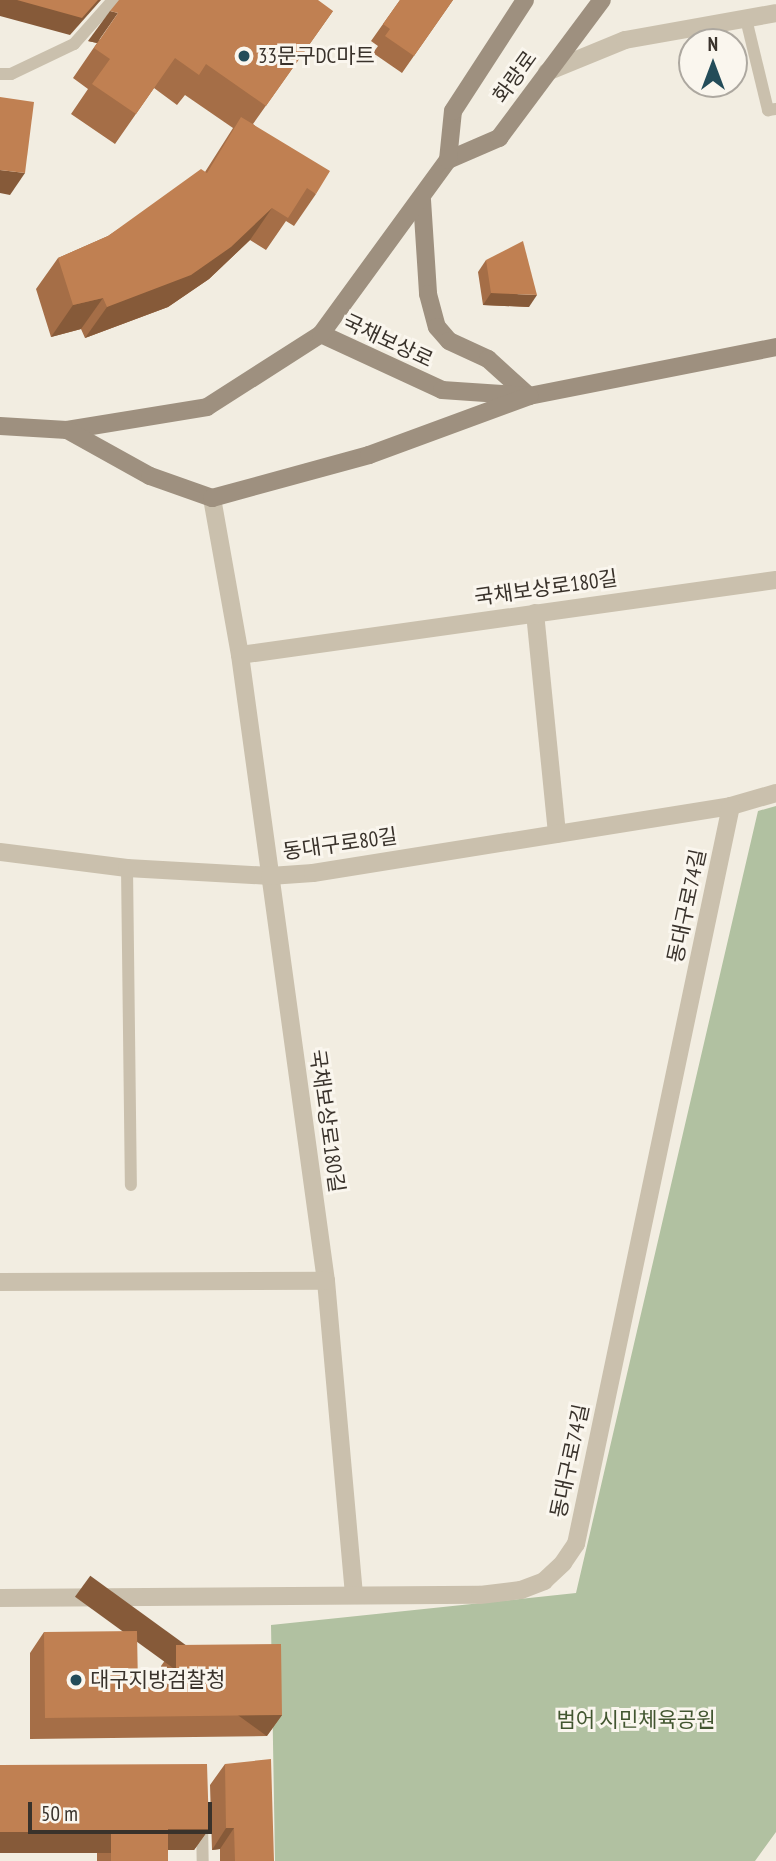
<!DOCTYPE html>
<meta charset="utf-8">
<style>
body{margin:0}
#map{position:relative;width:776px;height:1861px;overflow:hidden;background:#f2ede1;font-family:"PT Sans Narrow","Noto Sans KR",sans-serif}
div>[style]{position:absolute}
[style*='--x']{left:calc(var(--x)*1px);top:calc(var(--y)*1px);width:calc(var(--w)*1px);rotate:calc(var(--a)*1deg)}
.green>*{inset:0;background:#b1c1a1}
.lane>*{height:12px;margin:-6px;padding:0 6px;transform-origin:6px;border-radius:6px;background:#cac0ad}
.street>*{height:18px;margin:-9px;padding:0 9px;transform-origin:9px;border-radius:9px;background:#cac0ad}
.secondary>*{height:18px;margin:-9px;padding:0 9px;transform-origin:9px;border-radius:9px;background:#9e907f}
.wall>*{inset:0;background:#a56e47}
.shaded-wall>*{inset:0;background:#865a39;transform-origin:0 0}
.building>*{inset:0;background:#c08052}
.dots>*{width:19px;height:19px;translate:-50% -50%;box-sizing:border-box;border:4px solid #faf6ee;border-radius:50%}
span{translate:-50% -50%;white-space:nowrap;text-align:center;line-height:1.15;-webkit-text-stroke:6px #faf6ee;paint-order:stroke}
.poi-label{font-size:21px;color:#39322b}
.left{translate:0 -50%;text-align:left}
.street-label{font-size:21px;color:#39322b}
.park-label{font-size:21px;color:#425630}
.north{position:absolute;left:678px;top:28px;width:70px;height:70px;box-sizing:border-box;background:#faf6ee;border:2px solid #ada8a0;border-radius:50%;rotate:0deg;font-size:19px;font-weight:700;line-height:28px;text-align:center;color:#39322b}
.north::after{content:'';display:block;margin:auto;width:24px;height:32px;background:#234c59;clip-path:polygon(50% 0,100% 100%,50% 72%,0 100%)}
.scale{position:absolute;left:28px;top:1802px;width:184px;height:32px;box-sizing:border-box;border:4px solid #39322b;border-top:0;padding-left:9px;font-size:21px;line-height:24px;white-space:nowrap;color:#39322b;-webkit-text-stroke:5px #faf6ee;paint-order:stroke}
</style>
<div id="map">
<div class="green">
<i style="clip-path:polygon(776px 806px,776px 1832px,755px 1861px,275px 1861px,271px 1625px,576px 1593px,758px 811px)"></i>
</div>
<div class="lane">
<i style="--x:746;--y:19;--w:94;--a:76.4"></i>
<i style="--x:768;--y:110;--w:8;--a:-7"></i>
<i style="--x:0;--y:74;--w:11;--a:0"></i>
<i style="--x:11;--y:74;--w:70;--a:-25.5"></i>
<i style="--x:74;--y:44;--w:59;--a:-48.4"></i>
<i style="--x:127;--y:868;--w:317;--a:89.3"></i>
<i style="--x:202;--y:1822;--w:39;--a:89"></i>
</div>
<div class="street">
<i style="--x:547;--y:72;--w:84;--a:-22.3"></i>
<i style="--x:625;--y:40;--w:153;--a:-10.1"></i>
<i style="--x:212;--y:498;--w:159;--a:79.9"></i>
<i style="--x:240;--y:655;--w:632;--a:82.18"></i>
<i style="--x:326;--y:1281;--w:314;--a:84.9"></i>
<i style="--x:535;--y:613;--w:222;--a:84.3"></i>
<i style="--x:240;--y:655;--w:541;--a:-7.97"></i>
<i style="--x:0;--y:852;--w:128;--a:7.2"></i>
<i style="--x:127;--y:868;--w:143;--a:3.2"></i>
<i style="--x:270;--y:876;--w:43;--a:-4"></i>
<i style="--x:313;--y:873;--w:423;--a:-9.1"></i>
<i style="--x:731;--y:806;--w:47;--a:-16.1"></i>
<i style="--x:0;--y:1282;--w:326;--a:-0.2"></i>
<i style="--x:0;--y:1598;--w:480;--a:-0.4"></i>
<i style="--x:480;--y:1595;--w:41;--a:-7"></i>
<i style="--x:521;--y:1590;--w:25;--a:-21"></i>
<i style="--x:544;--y:1581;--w:26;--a:-43"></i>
<i style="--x:563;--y:1563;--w:23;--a:-56"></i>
<i style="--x:576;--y:1544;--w:754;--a:-78.14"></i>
</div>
<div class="secondary">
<i style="--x:448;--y:160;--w:56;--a:-23.3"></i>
<i style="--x:499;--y:138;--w:172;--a:-53.3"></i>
<i style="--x:422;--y:200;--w:94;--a:86.3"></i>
<i style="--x:428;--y:294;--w:34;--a:75"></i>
<i style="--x:437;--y:327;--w:18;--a:49"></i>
<i style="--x:449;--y:341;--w:43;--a:24.8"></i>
<i style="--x:488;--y:359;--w:55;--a:42.1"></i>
<i style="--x:321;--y:334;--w:133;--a:24.8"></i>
<i style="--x:442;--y:390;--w:87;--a:3.9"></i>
<i style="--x:529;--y:396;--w:252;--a:-11.2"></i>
<i style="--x:0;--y:426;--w:67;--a:3.4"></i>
<i style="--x:67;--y:430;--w:142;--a:-9.3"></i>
<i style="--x:207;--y:407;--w:135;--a:-32.6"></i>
<i style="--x:321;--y:334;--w:215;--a:-53.9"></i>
<i style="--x:448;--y:160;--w:49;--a:-84.2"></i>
<i style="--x:453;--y:111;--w:132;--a:-57"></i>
<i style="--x:67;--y:430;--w:95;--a:29"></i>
<i style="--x:150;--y:476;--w:66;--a:19.5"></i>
<i style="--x:212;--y:498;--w:163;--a:-15.3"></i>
<i style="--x:369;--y:455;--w:171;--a:-20.2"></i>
</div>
<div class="wall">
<i style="clip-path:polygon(400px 0,453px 0,402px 73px,373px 53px,378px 46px,371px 41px)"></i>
<i style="clip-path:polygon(333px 11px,253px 124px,316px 194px,294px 226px,286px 221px,266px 250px,250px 240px,209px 279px,168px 307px,85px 338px,81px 329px,51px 337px,36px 289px,58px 258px,108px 236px,205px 172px,233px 128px,185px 95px,177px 105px,154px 88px,115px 144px,71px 114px,88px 89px,73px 78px,97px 43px,88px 41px)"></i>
<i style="clip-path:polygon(486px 260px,529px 307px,483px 305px,478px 272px)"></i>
<i style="clip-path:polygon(44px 1632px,138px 1687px,161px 1687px,161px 1666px,176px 1645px,282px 1715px,267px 1736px,30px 1739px,30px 1653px)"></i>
<i style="clip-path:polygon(225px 1764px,274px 1861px,220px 1861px,220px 1849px,212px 1850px,210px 1785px)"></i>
<i style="clip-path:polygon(0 1765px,209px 1829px,194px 1850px,168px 1850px,168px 1861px,97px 1861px,97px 1853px)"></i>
</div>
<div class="shaded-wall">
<i style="clip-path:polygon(0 0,101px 0,70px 35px,0 16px)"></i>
<i style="clip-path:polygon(110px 11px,118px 13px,97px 43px,88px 41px)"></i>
<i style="clip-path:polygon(0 170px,25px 173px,10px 195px,0 193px)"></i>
<i style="clip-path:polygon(272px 208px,250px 240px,209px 279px,168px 307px,85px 338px,107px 307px)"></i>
<i style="clip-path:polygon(491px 293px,537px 295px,529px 307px,483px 305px)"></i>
<i style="clip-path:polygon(103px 298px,81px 329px,51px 337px,73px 305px)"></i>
<i style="left:282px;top:1715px;width:26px;height:237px;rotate:126deg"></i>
<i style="clip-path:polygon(226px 1828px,234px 1828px,220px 1849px,212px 1850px)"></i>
<i style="clip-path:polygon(168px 1829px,209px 1829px,194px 1850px,153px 1850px)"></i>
<i style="left:0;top:1832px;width:111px;height:21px"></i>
</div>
<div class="building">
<i style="clip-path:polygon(17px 0,98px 0,82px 18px)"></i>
<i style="clip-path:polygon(119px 0,318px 0,333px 11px,266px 106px,206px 64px,199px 75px,175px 58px,136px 114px,92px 84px,110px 59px,94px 48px,118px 13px,110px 11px)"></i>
<i style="clip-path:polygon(400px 0,453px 0,414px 56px,385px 36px,390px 29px,383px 24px)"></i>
<i style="clip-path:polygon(0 97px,34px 102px,25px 173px,0 170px)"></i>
<i style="clip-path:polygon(241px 117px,330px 171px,316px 194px,307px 188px,288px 218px,272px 208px,231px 247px,191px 275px,107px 307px,103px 298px,73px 305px,58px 258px,108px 236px,201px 169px,207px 173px)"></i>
<i style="clip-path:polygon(523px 241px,537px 295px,491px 293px,486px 260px)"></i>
<i style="clip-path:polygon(137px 1631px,138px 1687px,176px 1687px,176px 1645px,281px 1644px,282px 1715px,45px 1718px,44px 1632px)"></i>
<i style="clip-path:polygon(271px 1759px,274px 1861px,235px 1861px,234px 1828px,226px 1828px,225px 1764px)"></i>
<i style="clip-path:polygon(207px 1764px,209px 1829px,168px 1829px,168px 1861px,111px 1861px,111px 1832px,0 1832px,0 1765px)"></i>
</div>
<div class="dots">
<i style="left:244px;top:56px;background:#234c59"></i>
<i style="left:76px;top:1680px;background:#234c59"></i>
</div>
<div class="poi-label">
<span class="left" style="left:258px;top:56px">33문구DC마트</span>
<span class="left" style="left:90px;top:1680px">대구지방검찰청</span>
</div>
<div class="street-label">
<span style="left:515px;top:77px;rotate:-54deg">화랑로</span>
<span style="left:388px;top:341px;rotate:25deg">국채보상로</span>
<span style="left:546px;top:588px;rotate:-8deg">국채보상로180길</span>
<span style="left:340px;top:844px;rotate:-8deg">동대구로80길</span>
<span style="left:687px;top:906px;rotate:-78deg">동대구로74길</span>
<span style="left:327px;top:1121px;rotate:82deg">국채보상로180길</span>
<span style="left:570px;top:1461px;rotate:-78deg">동대구로74길</span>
</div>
<div class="park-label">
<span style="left:636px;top:1720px">범어 시민체육공원</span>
</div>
<div class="north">N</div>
<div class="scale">50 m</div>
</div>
